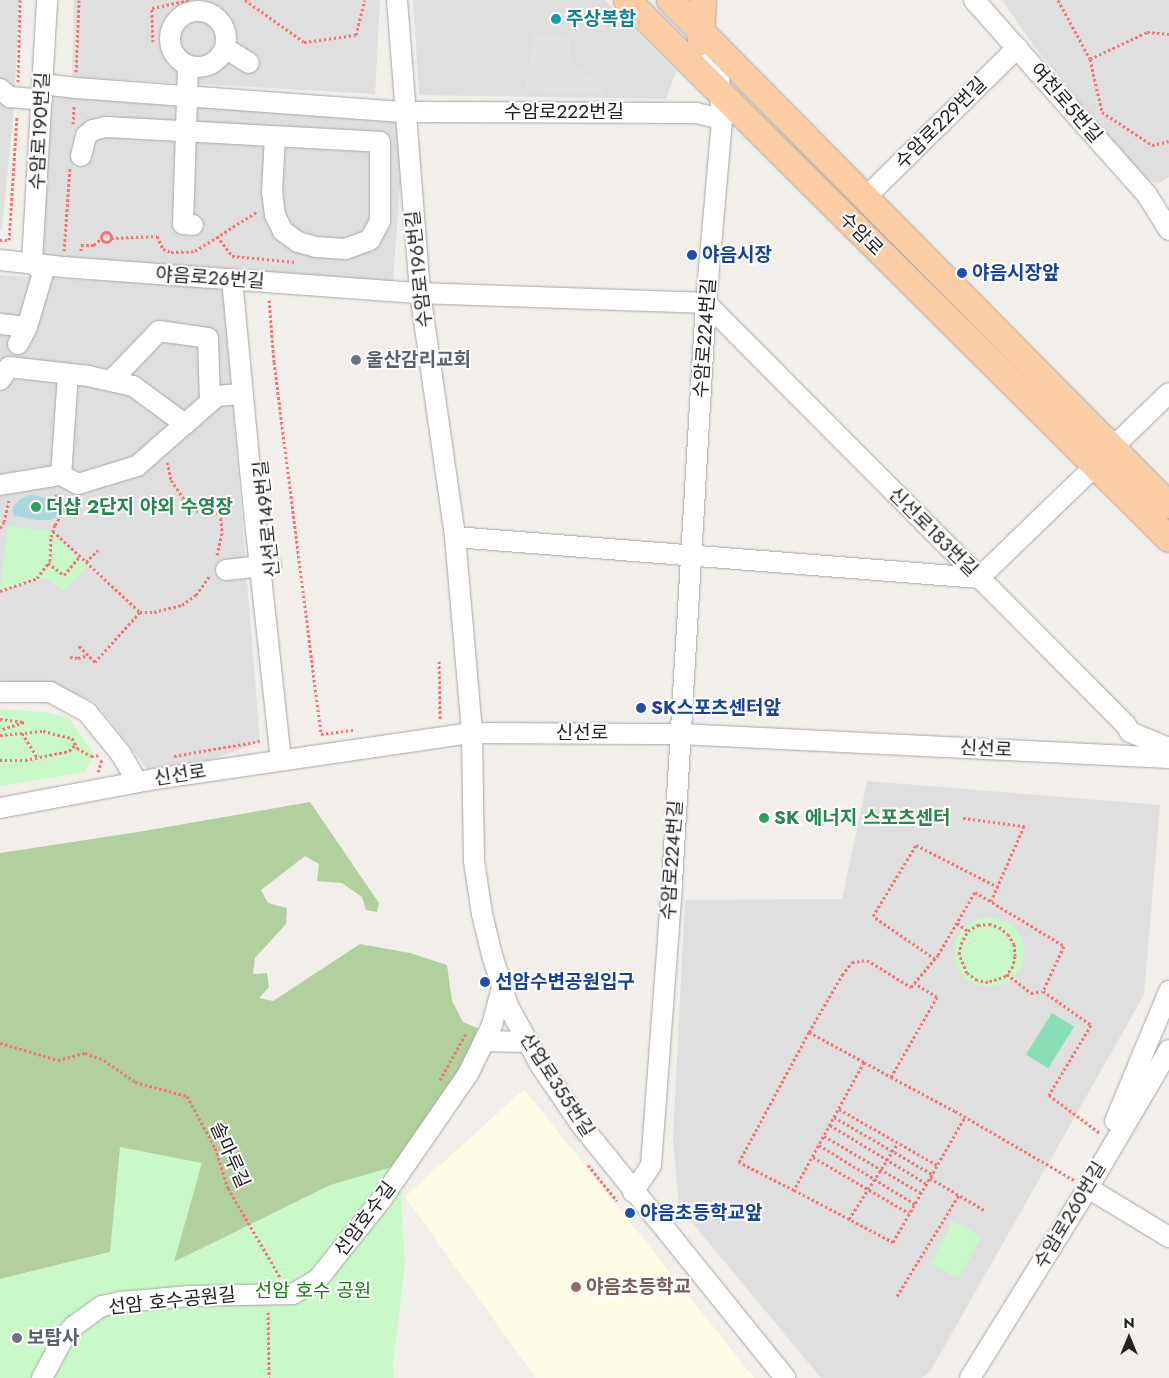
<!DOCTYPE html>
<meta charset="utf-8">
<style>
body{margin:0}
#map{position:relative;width:1169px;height:1378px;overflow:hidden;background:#f2eee9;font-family:Jost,"Noto Sans KR",sans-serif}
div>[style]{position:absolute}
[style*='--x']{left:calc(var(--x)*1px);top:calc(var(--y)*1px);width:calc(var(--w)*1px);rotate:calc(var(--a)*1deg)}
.residential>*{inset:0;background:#e0dfdf;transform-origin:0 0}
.education>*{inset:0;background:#fffce5}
.forest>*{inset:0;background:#b2d09e}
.park>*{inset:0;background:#c9f9c8;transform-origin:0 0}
.round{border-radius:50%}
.pitch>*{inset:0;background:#89deb5;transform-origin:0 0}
.parking>*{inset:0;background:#e2e2e2}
.water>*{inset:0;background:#aad8de}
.path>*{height:3px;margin-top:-1.5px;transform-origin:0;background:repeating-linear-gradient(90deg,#f87474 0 2.5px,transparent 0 5px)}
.path>.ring{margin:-1.5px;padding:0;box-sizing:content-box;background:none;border:3px solid #f87474;border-radius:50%}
.roads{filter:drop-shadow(0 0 1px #a6a6a6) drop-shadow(0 0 1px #a6a6a6)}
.minor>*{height:20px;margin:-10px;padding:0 10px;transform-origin:10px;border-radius:10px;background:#fff}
.minor>.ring{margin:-10px;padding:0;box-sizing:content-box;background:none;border:20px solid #fff;border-radius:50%}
.major>*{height:26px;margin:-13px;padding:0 13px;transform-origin:13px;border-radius:13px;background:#fbcda5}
.dots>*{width:14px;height:14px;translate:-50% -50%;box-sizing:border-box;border:2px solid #fff;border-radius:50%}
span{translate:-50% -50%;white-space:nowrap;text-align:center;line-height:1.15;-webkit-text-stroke:4px #fff;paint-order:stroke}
.culture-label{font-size:19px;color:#0d838f;font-weight:700}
.left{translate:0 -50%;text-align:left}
.street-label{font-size:19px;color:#222}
.transit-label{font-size:19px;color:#164399;font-weight:700}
.worship-label{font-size:19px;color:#5b616d;font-weight:700}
.leisure-label{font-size:19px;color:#27864d;font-weight:700}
.education-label{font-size:19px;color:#785e54;font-weight:700}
.park-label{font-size:19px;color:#10810e}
.north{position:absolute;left:1104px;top:1313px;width:50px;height:50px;-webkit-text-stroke:4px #fff;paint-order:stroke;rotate:0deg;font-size:14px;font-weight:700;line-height:20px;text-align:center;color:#222}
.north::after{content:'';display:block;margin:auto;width:18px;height:22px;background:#222;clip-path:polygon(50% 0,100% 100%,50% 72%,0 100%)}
</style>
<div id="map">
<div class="residential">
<i style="clip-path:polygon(0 0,19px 0,14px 108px,2px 229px,0 230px)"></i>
<i style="clip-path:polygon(74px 0,380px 0,375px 94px,72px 77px)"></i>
<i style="clip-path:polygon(413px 0,605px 0,676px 71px,666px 99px,419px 95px)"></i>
<i style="clip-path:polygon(1002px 0,1169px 0,1169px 177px,1159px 183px,1146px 180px,1036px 49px)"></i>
<i style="left:43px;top:84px;width:363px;height:178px;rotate:4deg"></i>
<i style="clip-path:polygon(0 275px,228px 288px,232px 395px,260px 742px,155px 779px,95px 702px,47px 684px,0 685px)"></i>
<i style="clip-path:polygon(867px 781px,1160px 805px,1144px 995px,931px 1370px,922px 1378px,821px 1378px,679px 1207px,673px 1139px,685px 900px,842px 899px)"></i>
</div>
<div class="education">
<i style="clip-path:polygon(524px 1089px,754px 1378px,536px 1378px,405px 1197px)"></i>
</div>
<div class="forest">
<i style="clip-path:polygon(310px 802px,379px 903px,377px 912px,366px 910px,362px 897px,342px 883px,317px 881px,319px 864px,305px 856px,261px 890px,268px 903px,287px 908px,286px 924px,255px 958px,253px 974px,267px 973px,269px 987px,259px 998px,273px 1001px,360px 944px,410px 953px,447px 965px,452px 1001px,463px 1022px,487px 1032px,399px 1165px,173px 1262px,111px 1252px,0 1279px,0 853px,138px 832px)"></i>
</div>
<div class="park">
<i style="clip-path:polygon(8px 526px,53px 531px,89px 565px,63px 591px,47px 578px,0 589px)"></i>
<i style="clip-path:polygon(0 709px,45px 712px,69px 718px,93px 753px,85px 772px,0 786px)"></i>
<i class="round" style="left:954px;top:917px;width:70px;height:70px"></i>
<i style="clip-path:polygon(120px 1147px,202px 1163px,174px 1262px,330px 1185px,399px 1165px,405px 1264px,393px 1364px,394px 1378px,0 1378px,0 1279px,110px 1252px)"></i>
<i style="left:953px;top:1221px;width:32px;height:48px;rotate:28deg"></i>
</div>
<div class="pitch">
<i style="left:1052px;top:1013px;width:26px;height:49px;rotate:32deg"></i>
</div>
<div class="parking">
<i style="clip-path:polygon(534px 34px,570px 36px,570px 61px,605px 87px,604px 94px,525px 92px)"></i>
</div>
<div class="water">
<i style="clip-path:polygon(31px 495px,50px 498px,56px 502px,59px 506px,56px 517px,50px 520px,37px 520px,15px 516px,12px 511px,15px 504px,20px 499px)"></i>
</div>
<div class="path">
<i style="--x:245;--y:0;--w:72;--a:35.4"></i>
<i style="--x:304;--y:42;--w:52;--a:-7.7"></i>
<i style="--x:356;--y:35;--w:36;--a:-76"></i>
<i style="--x:1058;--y:0;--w:67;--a:61.5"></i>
<i style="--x:1090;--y:59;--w:54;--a:77.2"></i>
<i style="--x:1102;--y:112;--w:60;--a:33.4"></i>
<i style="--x:1152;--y:145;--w:17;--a:-13"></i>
<i style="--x:153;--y:42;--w:34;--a:-92"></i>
<i style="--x:152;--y:8;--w:40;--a:-12"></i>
<i style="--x:1090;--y:59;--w:63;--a:-25.3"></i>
<i style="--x:1147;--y:32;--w:22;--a:5"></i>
<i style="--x:76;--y:72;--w:72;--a:-87.6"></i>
<i style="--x:18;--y:82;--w:82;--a:-88.6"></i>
<i style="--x:73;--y:124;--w:18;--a:-87"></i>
<i class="ring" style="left:101px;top:232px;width:7px;height:7px"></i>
<i style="--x:217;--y:236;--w:25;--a:53"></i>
<i style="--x:232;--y:256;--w:64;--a:5.4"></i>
<i style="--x:111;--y:238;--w:46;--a:-2.5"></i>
<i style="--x:157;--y:236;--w:14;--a:65"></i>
<i style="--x:163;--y:249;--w:9;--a:21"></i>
<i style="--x:171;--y:252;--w:24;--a:-2"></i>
<i style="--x:195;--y:251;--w:75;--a:-32.4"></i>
<i style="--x:0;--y:240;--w:9;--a:0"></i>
<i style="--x:9;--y:240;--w:124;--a:-86.3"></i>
<i style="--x:64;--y:251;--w:83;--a:-85.9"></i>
<i style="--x:81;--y:251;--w:6;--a:-90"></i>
<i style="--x:81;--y:245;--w:13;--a:0"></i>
<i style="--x:94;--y:245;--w:9;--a:-41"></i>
<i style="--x:269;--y:300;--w:62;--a:85.4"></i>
<i style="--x:274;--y:362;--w:375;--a:82.8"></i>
<i style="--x:321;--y:734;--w:34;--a:-7"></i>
<i style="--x:167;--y:462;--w:18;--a:77"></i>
<i style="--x:171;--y:480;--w:36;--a:56"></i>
<i style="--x:191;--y:510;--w:29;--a:6"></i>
<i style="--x:220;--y:513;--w:20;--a:84"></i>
<i style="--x:222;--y:533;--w:23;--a:103"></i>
<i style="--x:0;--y:528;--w:7;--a:-56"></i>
<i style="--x:4;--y:522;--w:22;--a:-77"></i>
<i style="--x:53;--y:531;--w:119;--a:43"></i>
<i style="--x:140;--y:612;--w:67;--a:132"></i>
<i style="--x:95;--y:662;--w:23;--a:-135"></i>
<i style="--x:86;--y:562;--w:17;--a:-45"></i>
<i style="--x:48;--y:563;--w:20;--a:37"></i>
<i style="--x:64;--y:575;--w:25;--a:-50"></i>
<i style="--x:0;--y:591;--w:39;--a:-19"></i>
<i style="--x:37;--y:578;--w:21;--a:-53"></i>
<i style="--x:50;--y:561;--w:24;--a:-88"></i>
<i style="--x:51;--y:537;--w:13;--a:-72"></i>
<i style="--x:55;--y:525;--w:17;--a:-59"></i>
<i style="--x:64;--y:510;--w:18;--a:-117"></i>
<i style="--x:140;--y:612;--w:14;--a:0"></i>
<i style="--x:154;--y:612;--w:29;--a:-14"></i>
<i style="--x:182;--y:605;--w:17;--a:-36"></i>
<i style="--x:196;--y:595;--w:24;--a:-55"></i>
<i style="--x:70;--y:657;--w:8;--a:7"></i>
<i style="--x:78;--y:658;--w:10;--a:-17"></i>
<i style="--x:439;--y:661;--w:59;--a:89"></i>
<i style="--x:0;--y:719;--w:24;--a:7"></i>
<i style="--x:24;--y:722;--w:25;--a:162"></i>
<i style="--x:22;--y:733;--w:28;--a:58"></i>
<i style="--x:0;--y:735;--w:43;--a:-5.3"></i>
<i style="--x:43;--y:731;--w:30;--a:14"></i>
<i style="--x:72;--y:738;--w:11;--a:63"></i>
<i style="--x:77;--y:748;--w:16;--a:30"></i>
<i style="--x:91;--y:756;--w:10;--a:-6"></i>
<i style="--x:174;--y:756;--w:87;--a:-9.9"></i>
<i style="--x:0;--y:760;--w:25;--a:0"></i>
<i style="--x:25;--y:760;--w:45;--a:-11.6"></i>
<i style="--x:69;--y:751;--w:8;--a:-45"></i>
<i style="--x:98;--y:772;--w:14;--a:-73"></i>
<i style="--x:963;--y:818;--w:62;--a:7.5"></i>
<i style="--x:1024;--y:826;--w:82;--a:113.7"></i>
<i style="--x:957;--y:923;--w:14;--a:36"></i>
<i style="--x:968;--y:931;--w:12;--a:-31"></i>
<i style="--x:978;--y:925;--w:11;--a:-5"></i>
<i style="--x:989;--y:924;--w:10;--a:17"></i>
<i style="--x:999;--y:927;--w:11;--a:38"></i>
<i style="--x:1008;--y:934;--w:12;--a:59"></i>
<i style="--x:1014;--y:944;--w:12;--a:85"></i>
<i style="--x:1015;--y:956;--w:10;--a:101"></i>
<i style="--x:1013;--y:966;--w:12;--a:125"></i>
<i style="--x:1006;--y:976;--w:19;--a:162"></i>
<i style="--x:988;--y:982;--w:11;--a:-170"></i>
<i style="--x:977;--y:980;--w:12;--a:-145"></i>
<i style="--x:967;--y:973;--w:21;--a:-113"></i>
<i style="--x:959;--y:954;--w:10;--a:-79"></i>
<i style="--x:961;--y:944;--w:15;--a:-62"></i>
<i style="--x:935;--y:959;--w:75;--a:-145.3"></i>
<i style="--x:873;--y:916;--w:83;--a:-58.8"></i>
<i style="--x:916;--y:845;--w:92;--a:27.1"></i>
<i style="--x:1007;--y:974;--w:31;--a:38"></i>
<i style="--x:1031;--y:993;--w:11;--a:-10"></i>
<i style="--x:809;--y:1032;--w:66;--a:-59.9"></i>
<i style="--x:842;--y:975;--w:16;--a:-52"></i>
<i style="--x:852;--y:962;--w:15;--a:-8"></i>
<i style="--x:867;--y:960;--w:52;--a:31.5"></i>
<i style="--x:911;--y:987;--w:42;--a:-49.8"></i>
<i style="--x:938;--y:955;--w:73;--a:-59.6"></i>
<i style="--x:975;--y:892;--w:104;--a:31.2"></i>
<i style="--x:1064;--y:946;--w:50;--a:115"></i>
<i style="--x:1043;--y:991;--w:59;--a:35.3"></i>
<i style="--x:1091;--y:1025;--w:82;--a:121"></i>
<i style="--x:1049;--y:1095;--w:64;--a:36.7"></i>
<i style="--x:0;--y:1043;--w:60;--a:16.3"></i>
<i style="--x:58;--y:1060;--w:28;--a:-15"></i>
<i style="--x:85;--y:1053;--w:20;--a:20"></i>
<i style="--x:104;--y:1060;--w:38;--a:35"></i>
<i style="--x:135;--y:1082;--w:54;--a:15.1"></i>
<i style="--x:187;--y:1096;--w:59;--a:61.7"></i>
<i style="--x:215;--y:1148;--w:42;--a:72"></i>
<i style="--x:228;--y:1188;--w:103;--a:59.7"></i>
<i style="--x:864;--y:1062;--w:146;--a:118.7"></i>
<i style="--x:794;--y:1190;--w:62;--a:-153"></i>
<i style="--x:739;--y:1162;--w:148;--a:-61.7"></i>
<i style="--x:809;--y:1032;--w:63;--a:28.6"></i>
<i style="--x:864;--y:1062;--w:31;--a:29"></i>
<i style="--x:891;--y:1077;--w:72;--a:28"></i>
<i style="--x:955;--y:1111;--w:138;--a:30.1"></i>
<i style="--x:891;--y:1077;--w:92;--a:-60.1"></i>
<i style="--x:937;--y:997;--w:26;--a:-148"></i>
<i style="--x:440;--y:1080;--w:54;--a:-61"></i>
<i style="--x:839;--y:1109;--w:113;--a:29.7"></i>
<i style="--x:834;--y:1117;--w:113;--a:30.2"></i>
<i style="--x:830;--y:1125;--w:114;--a:31.3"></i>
<i style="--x:824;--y:1136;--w:113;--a:30.4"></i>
<i style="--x:819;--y:1145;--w:113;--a:31.6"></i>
<i style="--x:813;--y:1157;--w:111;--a:30.3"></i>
<i style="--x:588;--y:1165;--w:46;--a:51.1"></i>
<i style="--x:930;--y:1178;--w:63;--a:30.7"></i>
<i style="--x:794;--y:1190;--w:112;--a:27.7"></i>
<i style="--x:893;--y:1242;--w:144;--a:-60.1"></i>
<i style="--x:849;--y:1219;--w:90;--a:-57.2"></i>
<i style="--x:897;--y:1296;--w:119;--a:-58.5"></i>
<i style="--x:268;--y:1312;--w:66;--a:89.1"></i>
</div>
<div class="roads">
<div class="minor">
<i style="--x:397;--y:0;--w:294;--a:85.5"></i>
<i style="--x:420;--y:293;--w:246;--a:81.8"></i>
<i style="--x:455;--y:537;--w:197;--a:85"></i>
<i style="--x:472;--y:733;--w:128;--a:89.1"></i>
<i style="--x:474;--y:861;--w:54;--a:81.4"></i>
<i style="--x:482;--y:914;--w:42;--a:76.3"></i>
<i style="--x:492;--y:955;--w:53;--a:72.6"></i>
<i style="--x:508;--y:1006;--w:68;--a:61.2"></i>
<i style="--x:541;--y:1066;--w:73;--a:55.7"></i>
<i style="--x:582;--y:1126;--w:324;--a:51.1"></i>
<i style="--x:974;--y:0;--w:261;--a:48.4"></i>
<i style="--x:1147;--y:195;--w:41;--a:57.8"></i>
<i class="ring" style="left:170px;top:11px;width:36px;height:36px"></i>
<i style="--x:225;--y:48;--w:28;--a:32"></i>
<i style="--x:188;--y:66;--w:158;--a:91.8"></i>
<i style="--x:183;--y:224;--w:10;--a:6"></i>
<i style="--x:43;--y:84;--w:33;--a:7"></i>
<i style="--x:76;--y:88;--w:330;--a:4.2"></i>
<i style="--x:405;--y:112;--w:291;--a:0.2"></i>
<i style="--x:696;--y:113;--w:27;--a:13"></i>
<i style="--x:0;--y:89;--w:13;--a:39"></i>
<i style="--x:10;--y:97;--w:32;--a:5"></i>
<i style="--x:81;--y:156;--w:21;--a:-76"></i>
<i style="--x:86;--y:136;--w:9;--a:-41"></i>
<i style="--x:93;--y:130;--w:13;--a:-13"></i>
<i style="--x:106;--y:127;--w:274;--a:3.1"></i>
<i style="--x:380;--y:142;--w:79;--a:90"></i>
<i style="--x:380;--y:221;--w:21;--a:118"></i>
<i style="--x:370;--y:240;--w:27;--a:160"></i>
<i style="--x:345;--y:249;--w:29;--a:-176"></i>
<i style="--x:316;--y:247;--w:19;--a:-164"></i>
<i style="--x:298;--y:242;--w:19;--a:-144"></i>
<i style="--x:283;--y:231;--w:18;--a:-117"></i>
<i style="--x:275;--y:215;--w:23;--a:-97"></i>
<i style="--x:272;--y:192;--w:55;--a:-86.9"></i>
<i style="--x:865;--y:198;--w:214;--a:-44.6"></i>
<i style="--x:0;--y:260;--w:63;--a:6.3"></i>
<i style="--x:63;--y:267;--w:358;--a:4.2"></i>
<i style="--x:420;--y:293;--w:286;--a:2"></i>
<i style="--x:706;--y:303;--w:595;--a:45.14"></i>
<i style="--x:1126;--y:725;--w:8;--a:60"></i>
<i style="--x:1130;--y:732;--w:42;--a:22.3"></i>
<i style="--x:32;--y:262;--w:262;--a:-86.7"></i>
<i style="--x:232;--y:279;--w:243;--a:84.6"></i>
<i style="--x:255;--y:521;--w:240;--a:83.8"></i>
<i style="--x:0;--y:324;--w:27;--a:6"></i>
<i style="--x:18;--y:344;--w:19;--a:-62"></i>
<i style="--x:27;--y:327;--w:56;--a:-73.5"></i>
<i style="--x:43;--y:273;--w:16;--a:-135"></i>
<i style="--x:0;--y:380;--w:16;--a:-55"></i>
<i style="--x:9;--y:367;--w:80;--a:6.5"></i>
<i style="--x:88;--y:376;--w:46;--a:12.5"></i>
<i style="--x:133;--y:386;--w:64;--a:36.2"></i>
<i style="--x:185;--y:424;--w:43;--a:-41.2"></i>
<i style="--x:217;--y:396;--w:25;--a:-5"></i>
<i style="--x:111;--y:381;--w:69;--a:-46.2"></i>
<i style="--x:159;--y:331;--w:49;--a:8.1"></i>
<i style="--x:208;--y:338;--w:63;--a:88.2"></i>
<i style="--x:1112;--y:448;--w:79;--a:-44"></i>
<i style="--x:61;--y:475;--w:19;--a:28"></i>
<i style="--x:78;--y:484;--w:62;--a:-17"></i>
<i style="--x:137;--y:466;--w:64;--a:-41.2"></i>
<i style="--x:0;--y:485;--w:62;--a:-9.3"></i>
<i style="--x:61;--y:475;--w:101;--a:-86"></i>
<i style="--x:455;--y:537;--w:526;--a:4.47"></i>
<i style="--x:979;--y:578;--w:161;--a:-44"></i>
<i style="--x:226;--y:570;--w:45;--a:-6.3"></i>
<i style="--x:0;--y:692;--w:50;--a:0"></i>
<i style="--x:50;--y:692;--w:42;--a:28.4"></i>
<i style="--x:87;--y:712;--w:54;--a:51"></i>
<i style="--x:121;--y:754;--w:32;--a:60"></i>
<i style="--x:0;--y:808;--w:158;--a:-10.6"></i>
<i style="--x:155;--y:779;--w:320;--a:-8.3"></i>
<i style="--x:472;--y:733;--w:208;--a:0.3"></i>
<i style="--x:680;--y:734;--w:490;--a:2.8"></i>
<i style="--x:485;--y:1041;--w:43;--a:1.3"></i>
<i style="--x:1115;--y:1121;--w:141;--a:-67.4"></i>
<i style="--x:1088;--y:1188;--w:95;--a:31.2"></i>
<i style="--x:633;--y:1192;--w:32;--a:-56"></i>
<i style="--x:651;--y:1165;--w:283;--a:-85.7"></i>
<i style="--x:672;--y:883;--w:581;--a:-86.65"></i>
<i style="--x:706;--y:303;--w:185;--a:-85"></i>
<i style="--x:722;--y:119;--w:39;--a:-94"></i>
<i style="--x:719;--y:80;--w:43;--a:-108.9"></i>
<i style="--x:42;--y:1378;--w:44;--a:-61.7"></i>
<i style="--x:63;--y:1339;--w:17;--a:-50"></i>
<i style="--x:74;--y:1326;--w:34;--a:-36"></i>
<i style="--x:102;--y:1306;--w:19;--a:-12"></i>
<i style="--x:121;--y:1302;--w:69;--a:-5"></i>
<i style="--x:190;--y:1296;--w:103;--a:-1.1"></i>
<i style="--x:293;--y:1294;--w:29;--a:-31"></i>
<i style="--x:318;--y:1279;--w:101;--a:-51.4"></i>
<i style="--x:381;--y:1200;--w:153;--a:-55.4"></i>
<i style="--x:468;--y:1074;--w:55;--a:-63.9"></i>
<i style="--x:492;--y:1025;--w:39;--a:-75"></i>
<i style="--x:970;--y:1378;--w:224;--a:-58.2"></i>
<i style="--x:1088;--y:1188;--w:160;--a:-59.6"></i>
</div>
<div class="major">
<i style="--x:627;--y:0;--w:764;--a:44.84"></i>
<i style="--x:670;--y:0;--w:710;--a:45.34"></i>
<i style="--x:701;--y:42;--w:42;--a:-87.3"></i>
</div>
</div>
<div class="dots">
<i style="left:556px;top:19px;background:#0f9aa8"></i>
<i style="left:692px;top:255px;background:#1a4fb4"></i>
<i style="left:962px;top:273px;background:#1a4fb4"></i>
<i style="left:356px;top:360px;background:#6b7280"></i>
<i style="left:36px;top:507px;background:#2e9e5b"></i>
<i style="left:641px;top:708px;background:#1a4fb4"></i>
<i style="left:764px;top:818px;background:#2e9e5b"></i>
<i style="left:485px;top:982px;background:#1a4fb4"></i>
<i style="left:630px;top:1213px;background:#1a4fb4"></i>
<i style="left:576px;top:1287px;background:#8d6e63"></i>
<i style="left:17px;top:1338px;background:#6b7280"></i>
</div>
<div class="culture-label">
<span class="left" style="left:566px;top:19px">주상복합</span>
</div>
<div class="street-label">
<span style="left:1066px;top:103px;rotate:49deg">여천로5번길</span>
<span style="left:564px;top:112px">수암로222번길</span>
<span style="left:941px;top:123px;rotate:-45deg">수암로229번길</span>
<span style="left:40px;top:131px;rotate:-87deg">수암로190번길</span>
<span style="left:861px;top:234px;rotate:45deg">수암로</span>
<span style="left:419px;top:269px;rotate:-96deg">수암로196번길</span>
<span style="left:210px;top:278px;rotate:4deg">야음로26번길</span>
<span style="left:705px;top:338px;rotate:-86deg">수암로224번길</span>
<span style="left:267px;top:519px;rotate:-96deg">신선로149번길</span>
<span style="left:933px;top:532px;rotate:45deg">신선로183번길</span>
<span style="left:582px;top:733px">신선로</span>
<span style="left:986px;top:749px;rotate:3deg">신선로</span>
<span style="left:180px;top:775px;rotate:-9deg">신선로</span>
<span style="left:672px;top:860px;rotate:-86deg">수암로224번길</span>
<span style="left:557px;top:1085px;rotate:57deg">산업로355번길</span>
<span style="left:230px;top:1155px;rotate:66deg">솔마루길</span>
<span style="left:1070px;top:1215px;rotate:-59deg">수암로260번길</span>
<span style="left:365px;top:1219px;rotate:-53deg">선암호수길</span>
<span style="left:172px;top:1301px;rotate:-6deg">선암 호수공원길</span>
</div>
<div class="transit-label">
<span class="left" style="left:702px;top:255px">야음시장</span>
<span class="left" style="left:972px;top:273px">야음시장앞</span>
<span class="left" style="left:651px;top:708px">SK스포츠센터앞</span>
<span class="left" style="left:495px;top:982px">선암수변공원입구</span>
<span class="left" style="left:640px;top:1213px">야음초등학교앞</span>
</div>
<div class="worship-label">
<span class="left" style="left:366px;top:360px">울산감리교회</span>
<span class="left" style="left:27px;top:1338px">보탑사</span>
</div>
<div class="leisure-label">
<span class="left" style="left:46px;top:507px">더샵 2단지 야외 수영장</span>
<span class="left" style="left:774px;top:818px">SK 에너지 스포츠센터</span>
</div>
<div class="education-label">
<span class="left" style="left:586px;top:1287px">야음초등학교</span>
</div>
<div class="park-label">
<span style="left:313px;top:1291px">선암 호수 공원</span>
</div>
<div class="north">N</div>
</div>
